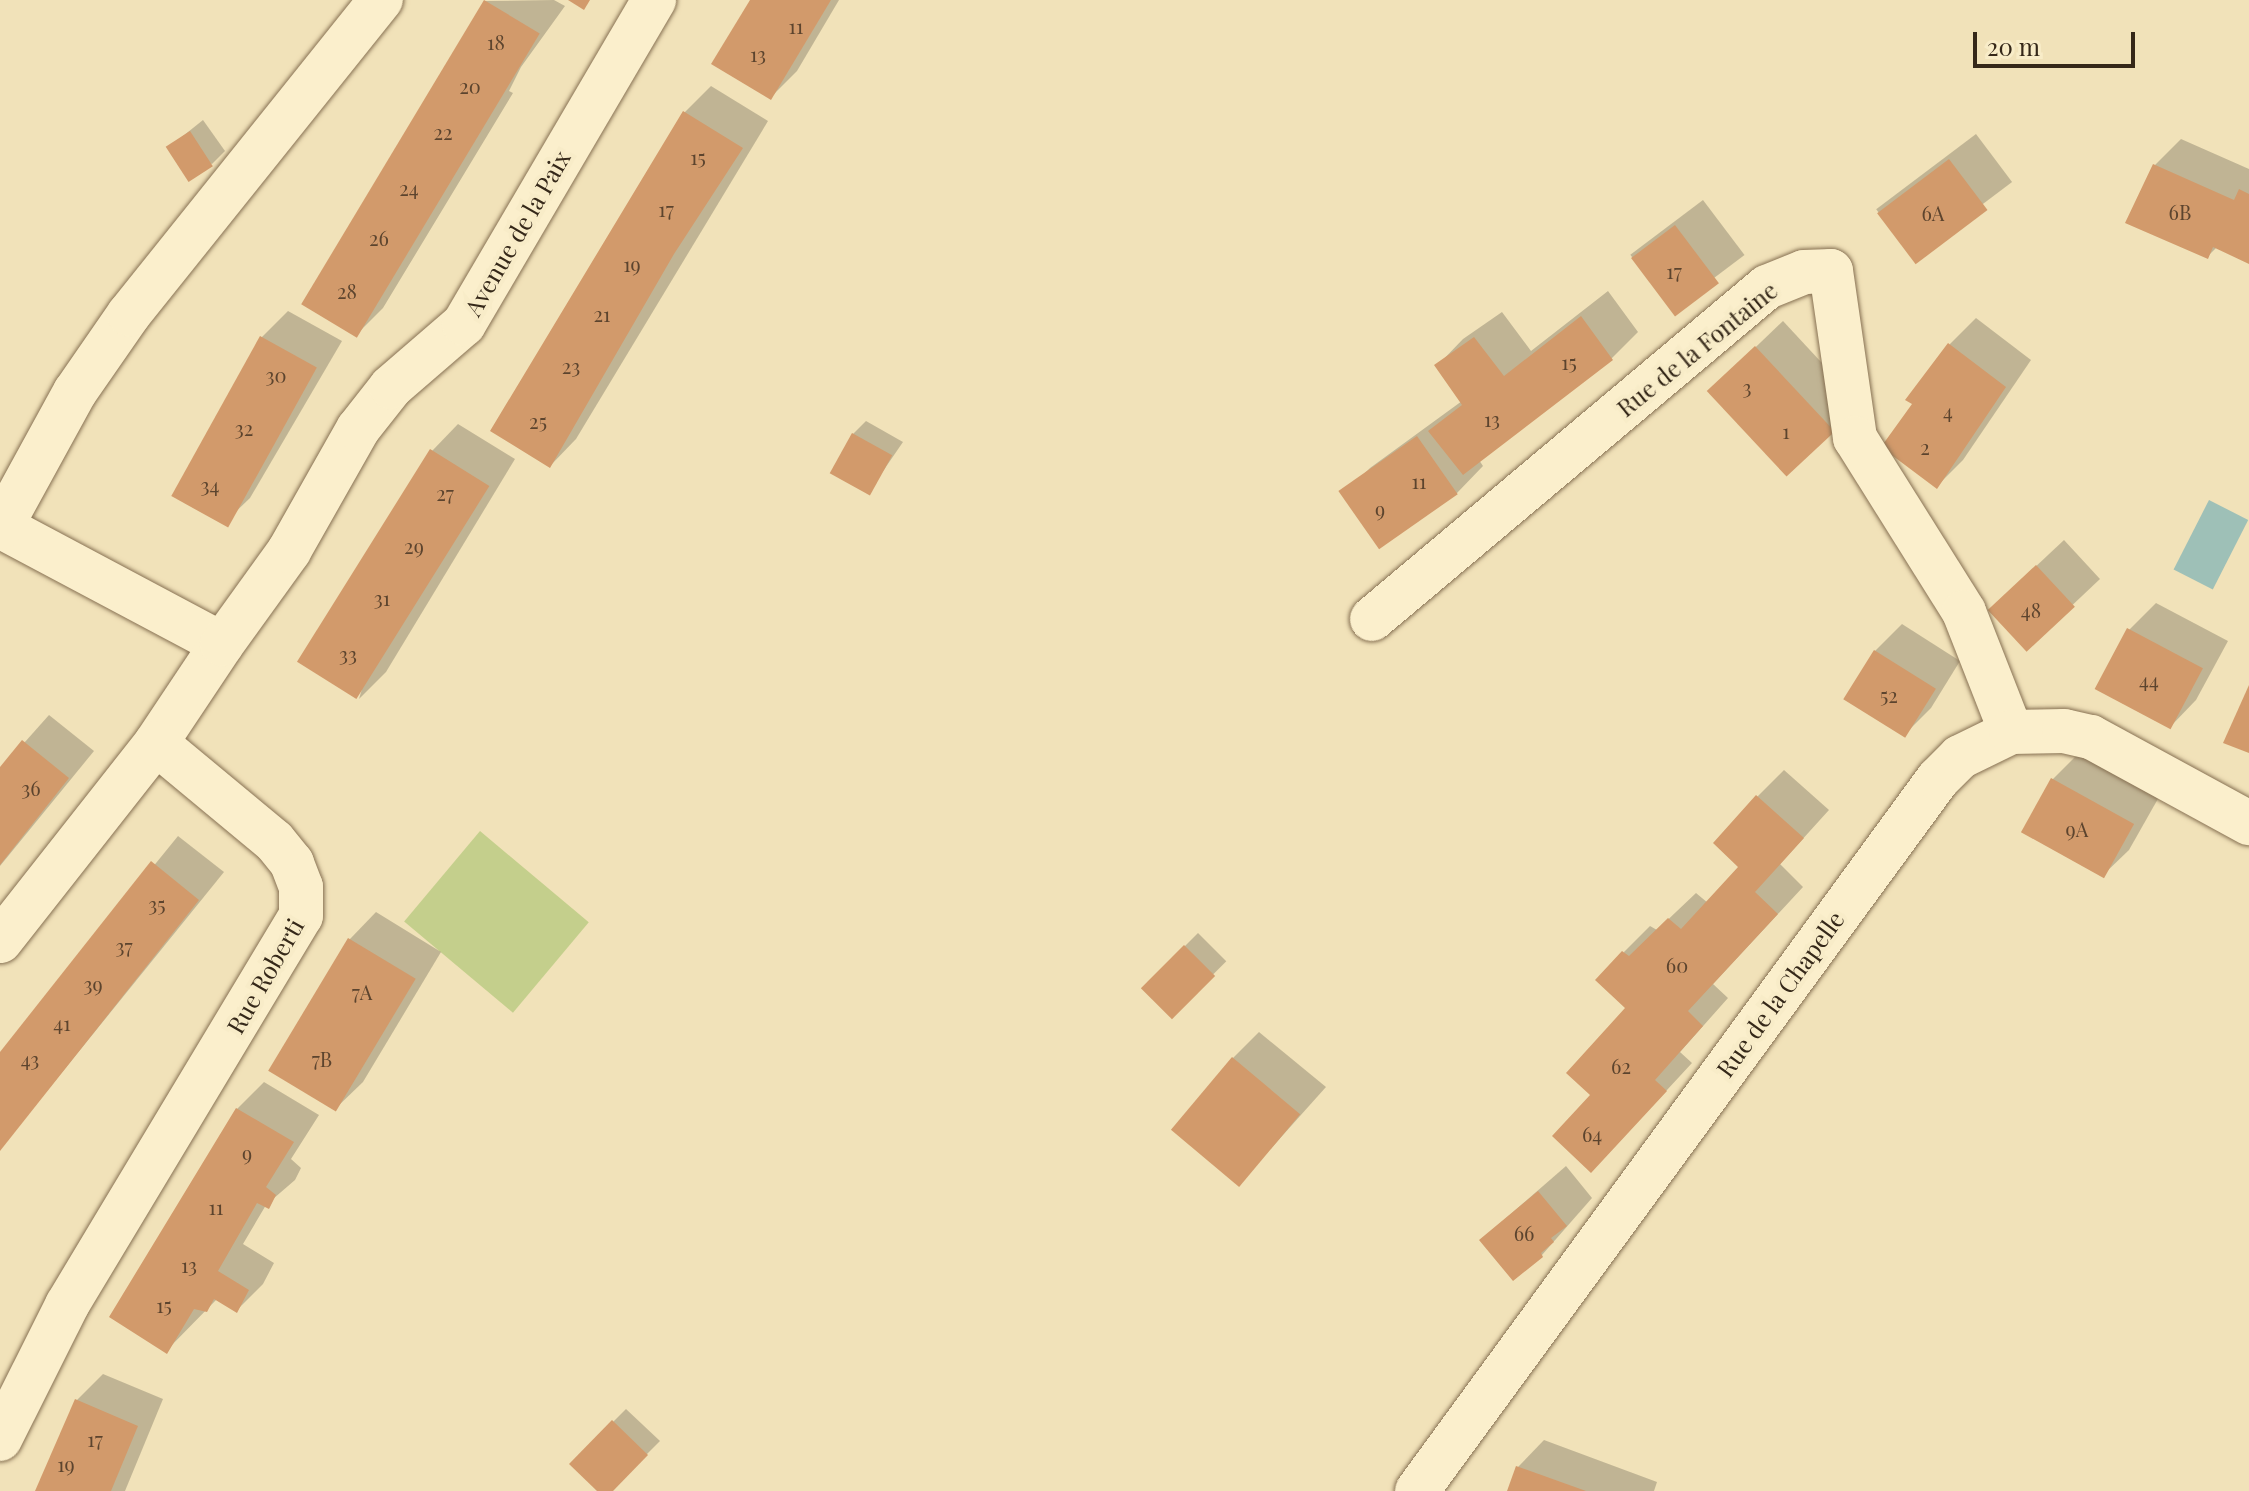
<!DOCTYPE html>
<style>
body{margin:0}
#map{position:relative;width:2249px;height:1491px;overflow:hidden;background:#f1e2b9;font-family:"Playfair Display",serif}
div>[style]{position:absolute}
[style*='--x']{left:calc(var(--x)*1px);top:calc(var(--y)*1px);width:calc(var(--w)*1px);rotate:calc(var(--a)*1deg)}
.green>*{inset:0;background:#c4cf8c;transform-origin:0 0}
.water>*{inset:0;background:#9ec0b7;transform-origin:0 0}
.shadow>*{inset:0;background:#0003;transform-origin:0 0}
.building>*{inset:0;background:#d29a6b;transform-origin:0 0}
.roads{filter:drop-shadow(0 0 2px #877153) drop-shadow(0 0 2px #877153)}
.minor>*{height:44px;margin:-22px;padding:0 22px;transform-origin:22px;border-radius:22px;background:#fbefcc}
span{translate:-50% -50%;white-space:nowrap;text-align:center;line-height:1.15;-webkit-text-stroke:8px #f8ecc8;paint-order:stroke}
.number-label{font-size:20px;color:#5c442e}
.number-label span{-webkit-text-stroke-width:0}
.street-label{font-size:24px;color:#352819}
.scale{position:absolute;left:1973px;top:32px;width:162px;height:36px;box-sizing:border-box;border:4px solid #352819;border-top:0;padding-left:10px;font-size:24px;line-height:28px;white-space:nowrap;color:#352819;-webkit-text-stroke:6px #f8ecc8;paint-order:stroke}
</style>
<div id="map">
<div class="green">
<i style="left:480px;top:831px;width:142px;height:118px;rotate:40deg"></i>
</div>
<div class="water">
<i style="left:2209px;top:500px;width:44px;height:78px;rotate:27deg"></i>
</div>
<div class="shadow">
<i style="clip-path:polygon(554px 0,565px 6px,521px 67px,509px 91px,513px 93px,383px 308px,357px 334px,485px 1px)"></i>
<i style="clip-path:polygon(752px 0,839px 0,797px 71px,771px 97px)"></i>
<i style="clip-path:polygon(711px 86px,768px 121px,576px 439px,550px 466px,685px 112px)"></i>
<i style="clip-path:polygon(203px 120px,225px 151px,212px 164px,168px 148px)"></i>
<i style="left:1976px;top:134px;width:60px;height:125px;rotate:53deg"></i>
<i style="clip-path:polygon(2181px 139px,2249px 169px,2249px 261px,2217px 247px,2207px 257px,2155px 165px)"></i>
<i style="left:1703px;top:200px;width:69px;height:91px;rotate:53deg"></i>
<i style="clip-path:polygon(1608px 291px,1638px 332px,1612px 358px,1479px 460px,1483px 466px,1457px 493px,1343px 495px,1370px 468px,1462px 401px,1437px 366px,1463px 339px,1502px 312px,1531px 351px)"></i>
<i style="clip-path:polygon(288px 311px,342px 341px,250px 498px,223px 524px,262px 337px)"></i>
<i style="clip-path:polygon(1976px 318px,2031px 360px,1963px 460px,1937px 486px,1950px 344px)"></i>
<i style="clip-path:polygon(1783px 321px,1860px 404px,1833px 431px,1736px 366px)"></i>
<i style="clip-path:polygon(866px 421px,903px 442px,868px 493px,853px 434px)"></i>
<i style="clip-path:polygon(458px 424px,515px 459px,386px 672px,359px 699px,432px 451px)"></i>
<i style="clip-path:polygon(2064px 540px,2100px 579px,2026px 649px,2017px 584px)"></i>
<i style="clip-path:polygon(2156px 603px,2228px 641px,2196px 700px,2170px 727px,2129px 630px)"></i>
<i style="clip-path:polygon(1902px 624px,1960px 661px,1931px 708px,1905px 734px,1846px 699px,1875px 651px)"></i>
<i style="clip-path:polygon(49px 715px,94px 751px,0 866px,0 770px)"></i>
<i style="clip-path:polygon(2080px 752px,2159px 797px,2129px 850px,2102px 876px,2024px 831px,2053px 779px)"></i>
<i style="clip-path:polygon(1784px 770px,1829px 810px,1780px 864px,1803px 887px,1713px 984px,1728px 998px,1680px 1052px,1692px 1063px,1617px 1144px,1592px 1094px,1628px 1008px,1624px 952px,1650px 926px,1657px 930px,1696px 893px,1708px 903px,1741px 867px,1757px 797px)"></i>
<i style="clip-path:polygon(178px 836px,224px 872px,0 1149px,0 1055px)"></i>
<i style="clip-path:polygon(376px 912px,441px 952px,363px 1082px,336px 1108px,271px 1070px,350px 939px)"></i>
<i style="left:1198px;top:933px;width:40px;height:77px;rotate:45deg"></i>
<i style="clip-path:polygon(1259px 1032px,1326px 1087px,1239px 1184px,1233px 1058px)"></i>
<i style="clip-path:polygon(264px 1082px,319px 1115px,291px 1159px,301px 1168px,295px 1180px,266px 1205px,243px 1244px,274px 1263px,263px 1284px,237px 1310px,217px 1299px,166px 1351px,237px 1109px)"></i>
<i style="clip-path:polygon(1566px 1166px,1592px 1198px,1542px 1255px,1481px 1240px)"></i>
<i style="clip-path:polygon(103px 1374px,163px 1399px,125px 1491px,38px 1491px,77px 1400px)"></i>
<i style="clip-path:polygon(626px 1409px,660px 1441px,610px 1491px,600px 1491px,571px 1464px)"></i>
<i style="clip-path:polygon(1544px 1440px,1657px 1482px,1654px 1491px,1509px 1491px,1518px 1467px)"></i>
</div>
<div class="building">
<i style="left:484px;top:0;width:65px;height:355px;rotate:31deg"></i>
<i style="clip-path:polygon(568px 0,590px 0,584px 10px)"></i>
<i style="clip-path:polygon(750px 0,831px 0,771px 100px,711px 64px)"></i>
<i style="clip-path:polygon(683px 111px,743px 148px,674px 254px,550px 468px,490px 431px)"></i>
<i style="left:190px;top:131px;width:42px;height:29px;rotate:57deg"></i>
<i style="left:1949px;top:159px;width:64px;height:90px;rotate:53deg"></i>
<i style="clip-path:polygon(2153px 164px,2234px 200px,2239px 189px,2249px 194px,2249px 264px,2213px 247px,2208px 259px,2125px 223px)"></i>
<i style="left:1675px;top:225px;width:73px;height:55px;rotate:53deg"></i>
<i style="clip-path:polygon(1581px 316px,1613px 360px,1463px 475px,1428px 431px,1462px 405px,1434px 365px,1474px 337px,1504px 376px)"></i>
<i style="left:260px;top:336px;width:65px;height:183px;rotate:29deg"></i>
<i style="clip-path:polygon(1948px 343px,2006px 387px,1937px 489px,1881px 447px,1912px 404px,1905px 400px)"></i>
<i style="left:1755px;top:346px;width:117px;height:66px;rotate:47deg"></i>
<i style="left:852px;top:433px;width:46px;height:46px;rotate:29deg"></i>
<i style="left:1417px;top:436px;width:71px;height:96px;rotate:55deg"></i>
<i style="left:430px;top:449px;width:70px;height:251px;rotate:32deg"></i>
<i style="left:2036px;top:565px;width:57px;height:66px;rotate:47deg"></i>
<i style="left:2127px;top:628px;width:86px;height:69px;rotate:28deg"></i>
<i style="left:1874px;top:650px;width:73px;height:58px;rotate:32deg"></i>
<i style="clip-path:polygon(2249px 685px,2249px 753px,2223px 743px)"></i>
<i style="clip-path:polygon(22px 740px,69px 778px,0 865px,0 767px)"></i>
<i style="left:2051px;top:778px;width:95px;height:62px;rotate:29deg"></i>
<i style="clip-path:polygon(1756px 795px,1804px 838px,1755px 892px,1778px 914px,1688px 1011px,1703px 1026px,1655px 1080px,1667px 1091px,1591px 1173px,1552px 1136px,1590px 1095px,1566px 1073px,1625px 1008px,1595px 980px,1622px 951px,1629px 956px,1668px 918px,1681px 929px,1738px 867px,1713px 843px)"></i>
<i style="clip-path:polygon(151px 861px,199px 900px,0 1151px,0 1052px)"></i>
<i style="left:348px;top:938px;width:79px;height:155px;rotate:31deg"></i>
<i style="left:1184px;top:945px;width:44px;height:61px;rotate:45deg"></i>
<i style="left:1232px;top:1057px;width:89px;height:95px;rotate:40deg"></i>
<i style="clip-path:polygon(236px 1108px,294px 1142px,266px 1187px,276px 1195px,269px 1209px,257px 1203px,218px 1271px,249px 1290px,237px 1313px,214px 1299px,207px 1312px,194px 1309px,167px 1354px,109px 1317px)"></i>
<i style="clip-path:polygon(1538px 1191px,1567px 1226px,1551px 1238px,1554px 1242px,1541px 1253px,1543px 1257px,1513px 1281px,1479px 1240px)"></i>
<i style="clip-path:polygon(75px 1399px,138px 1426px,111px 1491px,35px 1491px)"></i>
<i style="clip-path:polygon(612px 1420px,648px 1455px,613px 1491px,597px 1491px,569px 1464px)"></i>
<i style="clip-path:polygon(1516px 1466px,1586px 1491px,1507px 1491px)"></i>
</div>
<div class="roads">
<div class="minor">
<i style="--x:0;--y:526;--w:251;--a:28"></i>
<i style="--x:222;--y:644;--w:119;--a:123.7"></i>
<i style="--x:156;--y:743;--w:252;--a:128.2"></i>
<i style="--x:1;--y:527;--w:154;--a:-61.3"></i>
<i style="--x:75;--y:392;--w:95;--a:-55.3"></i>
<i style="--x:129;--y:314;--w:403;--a:-51.3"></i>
<i style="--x:1372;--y:619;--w:516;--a:-40.05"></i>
<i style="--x:1767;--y:287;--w:40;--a:-22"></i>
<i style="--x:1804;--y:272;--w:27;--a:-2"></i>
<i style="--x:1831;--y:271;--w:169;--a:81.8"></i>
<i style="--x:1855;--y:438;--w:205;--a:57.9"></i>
<i style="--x:1964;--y:612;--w:129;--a:68.6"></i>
<i style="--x:222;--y:644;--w:115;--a:-54.2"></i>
<i style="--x:289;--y:551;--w:140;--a:-60.5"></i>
<i style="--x:358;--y:429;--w:53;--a:-51.8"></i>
<i style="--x:391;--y:387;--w:96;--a:-40.8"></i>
<i style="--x:464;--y:324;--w:376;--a:-59.6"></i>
<i style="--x:0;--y:1439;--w:150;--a:-63.4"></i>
<i style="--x:67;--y:1305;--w:454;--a:-59"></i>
<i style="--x:301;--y:916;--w:29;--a:-90"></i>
<i style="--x:301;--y:887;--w:26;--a:-111"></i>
<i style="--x:292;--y:863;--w:28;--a:-129"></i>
<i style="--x:274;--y:841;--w:153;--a:-140.3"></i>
<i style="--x:1417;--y:1491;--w:882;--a:-53.81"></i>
<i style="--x:1938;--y:779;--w:31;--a:-45"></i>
<i style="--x:1960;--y:757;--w:57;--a:-26.1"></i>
<i style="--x:2011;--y:732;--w:53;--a:-1.1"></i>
<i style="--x:2064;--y:731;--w:28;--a:13"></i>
<i style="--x:2091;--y:737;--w:180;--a:28.6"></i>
</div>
</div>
<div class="number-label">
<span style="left:796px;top:25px">11</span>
<span style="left:496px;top:41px">18</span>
<span style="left:758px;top:53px">13</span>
<span style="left:470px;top:85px">20</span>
<span style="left:443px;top:131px">22</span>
<span style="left:698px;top:156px">15</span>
<span style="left:409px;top:187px">24</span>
<span style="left:666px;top:208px">17</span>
<span style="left:2180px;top:211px">6B</span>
<span style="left:1933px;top:212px">6A</span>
<span style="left:379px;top:237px">26</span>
<span style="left:632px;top:263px">19</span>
<span style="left:1674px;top:270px">17</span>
<span style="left:347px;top:290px">28</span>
<span style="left:602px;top:313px">21</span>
<span style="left:1569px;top:361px">15</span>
<span style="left:571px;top:365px">23</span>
<span style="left:276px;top:374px">30</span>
<span style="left:1747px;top:386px">3</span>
<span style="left:1948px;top:410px">4</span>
<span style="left:1492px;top:418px">13</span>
<span style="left:538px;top:420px">25</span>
<span style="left:244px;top:427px">32</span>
<span style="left:1786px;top:430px">1</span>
<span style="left:1925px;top:446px">2</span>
<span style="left:1419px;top:480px">11</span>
<span style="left:210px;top:484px">34</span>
<span style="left:445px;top:492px">27</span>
<span style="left:1380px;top:508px">9</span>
<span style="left:414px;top:545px">29</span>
<span style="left:382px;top:597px">31</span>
<span style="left:2031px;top:609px">48</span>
<span style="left:348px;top:653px">33</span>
<span style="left:2149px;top:679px">44</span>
<span style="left:1889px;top:694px">52</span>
<span style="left:31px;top:787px">36</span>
<span style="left:2077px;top:828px">9A</span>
<span style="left:157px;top:903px">35</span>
<span style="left:124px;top:945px">37</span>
<span style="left:1677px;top:964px">60</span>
<span style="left:93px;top:983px">39</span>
<span style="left:362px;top:991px">7A</span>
<span style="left:62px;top:1022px">41</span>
<span style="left:30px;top:1058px">43</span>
<span style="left:322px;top:1058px">7B</span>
<span style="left:1621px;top:1065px">62</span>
<span style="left:1592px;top:1133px">64</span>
<span style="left:247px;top:1152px">9</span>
<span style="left:216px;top:1206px">11</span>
<span style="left:1524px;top:1232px">66</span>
<span style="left:189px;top:1264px">13</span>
<span style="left:164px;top:1304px">15</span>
<span style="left:95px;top:1438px">17</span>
<span style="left:66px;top:1463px">19</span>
</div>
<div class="street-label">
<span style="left:517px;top:233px;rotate:-60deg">Avenue de la Paix</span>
<span style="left:1697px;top:349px;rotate:-39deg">Rue de la Fontaine</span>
<span style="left:265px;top:976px;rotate:-60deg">Rue Roberti</span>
<span style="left:1780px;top:994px;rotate:-54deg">Rue de la Chapelle</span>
</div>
<div class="scale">20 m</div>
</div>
